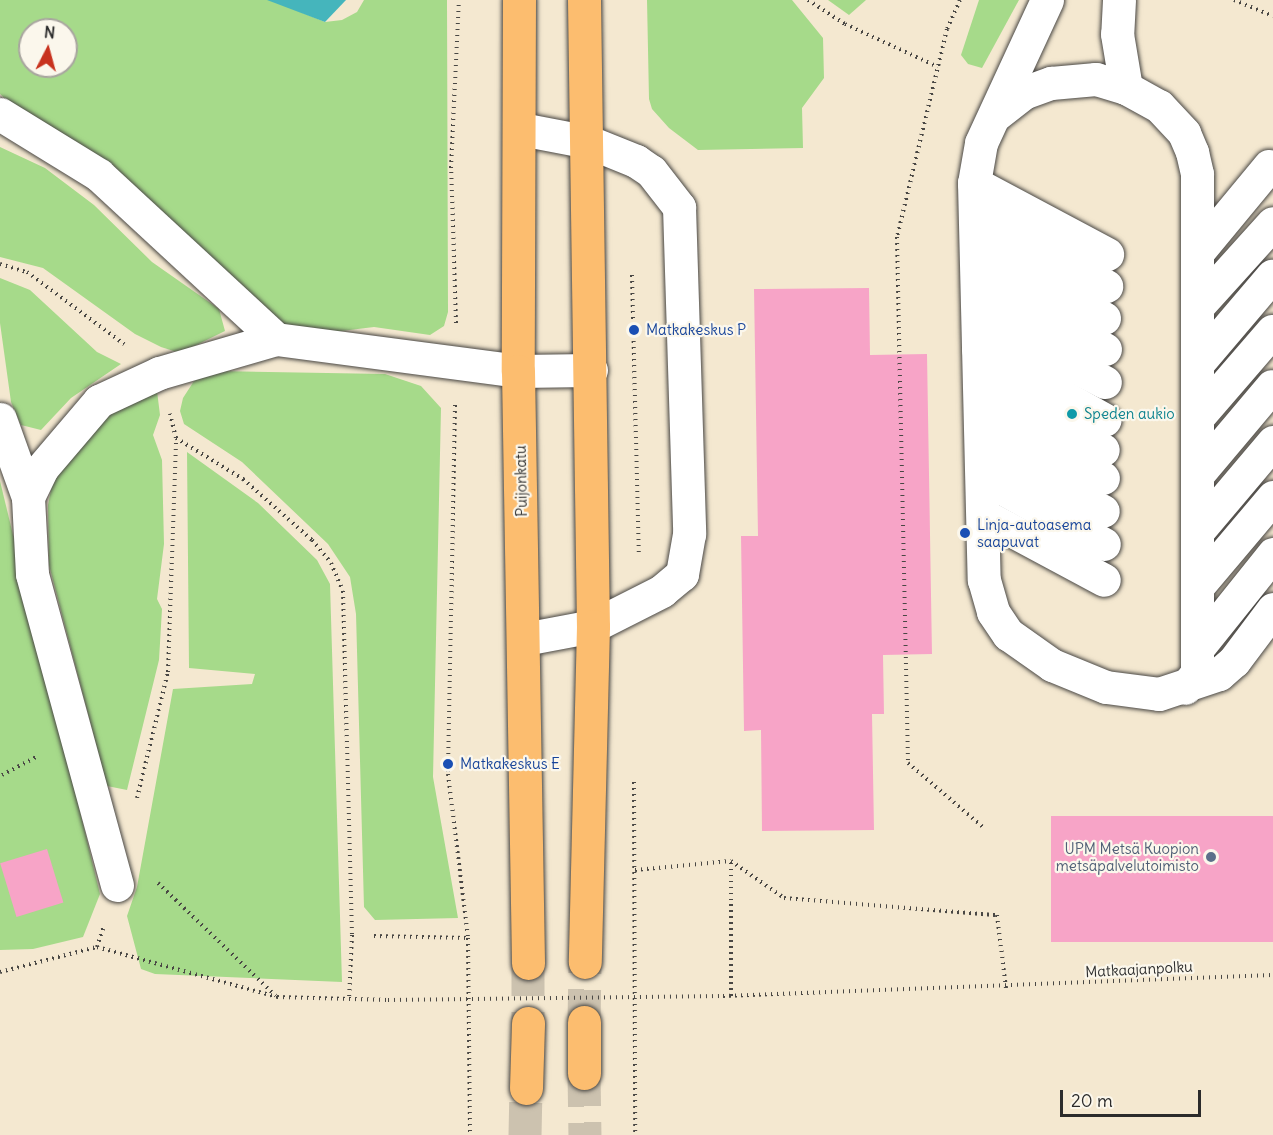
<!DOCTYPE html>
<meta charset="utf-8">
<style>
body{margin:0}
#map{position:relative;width:1273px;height:1135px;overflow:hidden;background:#f4e8d0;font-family:Delius,sans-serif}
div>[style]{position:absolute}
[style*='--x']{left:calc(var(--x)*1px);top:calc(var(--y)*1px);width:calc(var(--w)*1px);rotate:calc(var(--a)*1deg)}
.green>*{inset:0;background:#a6da8a}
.water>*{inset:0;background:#45b5bc}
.building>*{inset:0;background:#f7a4c7;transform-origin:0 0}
.major-tunnel>*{height:33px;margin-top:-16.5px;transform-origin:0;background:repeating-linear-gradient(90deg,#ccc2af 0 33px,transparent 0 49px)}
.path>*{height:4px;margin-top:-2px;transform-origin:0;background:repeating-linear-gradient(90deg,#494744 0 1.5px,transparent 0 6px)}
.roads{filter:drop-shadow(0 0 2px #494744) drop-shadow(0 0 2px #494744)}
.minor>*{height:33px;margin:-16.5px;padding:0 16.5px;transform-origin:16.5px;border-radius:16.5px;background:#fff}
.major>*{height:33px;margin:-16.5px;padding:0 16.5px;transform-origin:16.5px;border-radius:16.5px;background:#fcbd6f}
.path-bridge>*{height:4px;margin-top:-2px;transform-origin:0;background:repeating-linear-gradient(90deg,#494744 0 1.5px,transparent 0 6px)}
.dots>*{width:16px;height:16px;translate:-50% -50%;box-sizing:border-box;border:3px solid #fbf7ec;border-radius:50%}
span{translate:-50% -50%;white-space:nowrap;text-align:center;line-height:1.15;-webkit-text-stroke:4.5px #fbf7ec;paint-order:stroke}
.transit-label{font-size:15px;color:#164399}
.left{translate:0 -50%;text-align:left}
.culture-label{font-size:15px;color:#0d838f}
.street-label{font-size:15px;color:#2b2b2b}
.service-label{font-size:15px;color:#4e5e75}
.right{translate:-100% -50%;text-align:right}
.north{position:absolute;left:18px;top:18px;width:60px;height:60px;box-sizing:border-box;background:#fbf7ec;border:2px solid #a8a59f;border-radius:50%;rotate:6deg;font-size:16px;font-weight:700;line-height:24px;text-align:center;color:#2b2b2b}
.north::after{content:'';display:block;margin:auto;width:21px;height:27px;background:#c8321e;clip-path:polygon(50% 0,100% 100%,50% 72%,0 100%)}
.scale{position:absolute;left:1060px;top:1090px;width:141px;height:27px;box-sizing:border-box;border:3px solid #2b2b2b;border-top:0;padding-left:8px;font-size:18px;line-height:21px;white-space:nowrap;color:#2b2b2b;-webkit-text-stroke:4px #fbf7ec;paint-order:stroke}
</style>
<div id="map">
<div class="green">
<i style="clip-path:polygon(evenodd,0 0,271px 0,325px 22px,342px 20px,357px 12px,364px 0,447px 0,448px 312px,444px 326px,430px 335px,374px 327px,276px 339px,0 94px,0 0,30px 30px,66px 30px,66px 66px,30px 66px,30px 30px)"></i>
<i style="clip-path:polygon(647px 0,792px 0,823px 38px,824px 78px,802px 108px,803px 148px,698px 150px,669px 128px,652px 109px,649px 99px)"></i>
<i style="clip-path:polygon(828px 0,866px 0,849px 15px)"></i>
<i style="clip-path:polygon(979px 0,1019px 0,982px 68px,968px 64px,961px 55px)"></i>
<i style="clip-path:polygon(0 147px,45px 168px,94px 205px,152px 262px,219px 309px,225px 331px,180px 353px,161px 347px,135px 334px,43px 268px,0 257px)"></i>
<i style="clip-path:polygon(0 278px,30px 290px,97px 352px,121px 364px,71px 398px,41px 430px,21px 425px,11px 402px,0 323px)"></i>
<i style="clip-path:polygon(217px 371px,385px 374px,421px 386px,441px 408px,433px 777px,458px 918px,375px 920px,364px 907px,356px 614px,350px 577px,328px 544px,242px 462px,184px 424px,180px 411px,183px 398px,194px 381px)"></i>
<i style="clip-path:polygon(157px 391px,160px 415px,153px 435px,162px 460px,164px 544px,157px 599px,162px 609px,159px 660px,127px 790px,107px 786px,49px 565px,48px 505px,53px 480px,76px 445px,113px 410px)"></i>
<i style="clip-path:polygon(187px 452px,258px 503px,317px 560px,330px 584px,342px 982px,155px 974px,141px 969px,127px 916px,137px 887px,173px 689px,252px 684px,255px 674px,189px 668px)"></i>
<i style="clip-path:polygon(0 481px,100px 894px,83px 937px,33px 949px,0 950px)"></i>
</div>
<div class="water">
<i style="clip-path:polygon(267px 0,346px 0,325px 22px)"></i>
</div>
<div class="building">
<i style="clip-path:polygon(869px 288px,870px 355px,927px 354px,932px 654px,883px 655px,884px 714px,872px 714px,874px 830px,762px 831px,761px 730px,744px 731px,741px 536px,758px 536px,754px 289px)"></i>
<i style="left:1273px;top:816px;width:126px;height:222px;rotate:90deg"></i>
<i style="left:47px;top:849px;width:56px;height:49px;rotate:73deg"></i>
</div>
<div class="major-tunnel">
<i style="--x:528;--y:963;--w:60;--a:90"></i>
<i style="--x:584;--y:1022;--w:60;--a:-89"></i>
<i style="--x:584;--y:1073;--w:62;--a:89.1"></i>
<i style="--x:525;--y:1135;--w:47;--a:-88.8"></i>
</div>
<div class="path">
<i style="--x:808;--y:0;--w:44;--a:33"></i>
<i style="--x:845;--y:24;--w:102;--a:24.8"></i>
<i style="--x:960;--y:0;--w:32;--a:114"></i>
<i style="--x:947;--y:29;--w:214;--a:103.5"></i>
<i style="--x:897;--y:237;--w:526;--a:88.8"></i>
<i style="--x:908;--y:763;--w:100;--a:40.5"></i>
<i style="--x:1234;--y:0;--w:42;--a:22.3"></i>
<i style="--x:0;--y:264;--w:28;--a:17"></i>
<i style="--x:27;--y:272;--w:121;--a:36.6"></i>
<i style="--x:632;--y:275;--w:281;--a:88.6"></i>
<i style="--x:456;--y:323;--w:155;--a:-91.8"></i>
<i style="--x:451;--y:168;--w:168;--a:-87.3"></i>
<i style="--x:455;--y:405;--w:369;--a:91.1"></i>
<i style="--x:448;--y:774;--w:165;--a:83"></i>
<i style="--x:468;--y:938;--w:197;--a:89.4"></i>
<i style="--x:176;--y:438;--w:79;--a:31.5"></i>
<i style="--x:243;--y:479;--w:92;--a:41.5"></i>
<i style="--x:312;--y:540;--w:30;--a:50"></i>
<i style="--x:331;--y:563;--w:30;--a:67"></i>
<i style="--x:343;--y:591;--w:344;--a:88.5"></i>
<i style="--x:352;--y:935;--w:64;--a:92.7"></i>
<i style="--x:2;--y:775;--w:41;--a:-27.8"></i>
<i style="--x:634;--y:782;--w:353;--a:89.8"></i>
<i style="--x:137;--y:798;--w:130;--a:-76.2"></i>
<i style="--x:168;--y:672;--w:234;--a:-88"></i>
<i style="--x:176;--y:438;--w:25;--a:-104"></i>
<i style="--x:635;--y:870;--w:96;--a:-5.4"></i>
<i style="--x:731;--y:861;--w:65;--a:34.9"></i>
<i style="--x:784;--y:898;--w:214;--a:4.6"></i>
<i style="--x:997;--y:915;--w:74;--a:83"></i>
<i style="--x:158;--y:883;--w:163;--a:43.8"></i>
<i style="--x:374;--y:936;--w:94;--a:1.2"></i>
<i style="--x:97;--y:947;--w:23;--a:-72"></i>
<i style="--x:0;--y:972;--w:100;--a:-14.5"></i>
<i style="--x:97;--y:947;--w:187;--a:15.5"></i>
<i style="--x:277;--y:997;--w:111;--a:1.5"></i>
<i style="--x:723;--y:996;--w:550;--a:-2.19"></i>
<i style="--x:731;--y:996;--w:134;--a:-90"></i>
</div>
<div class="roads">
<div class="minor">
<i style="--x:1047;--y:0;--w:157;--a:114.8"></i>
<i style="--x:981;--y:143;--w:41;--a:99.9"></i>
<i style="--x:974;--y:183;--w:397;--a:88.6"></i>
<i style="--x:984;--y:580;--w:33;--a:74"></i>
<i style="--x:993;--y:612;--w:27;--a:56"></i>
<i style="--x:1008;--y:634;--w:54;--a:35.2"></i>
<i style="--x:1052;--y:665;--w:58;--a:22.2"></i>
<i style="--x:1106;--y:687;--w:53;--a:7.5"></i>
<i style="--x:1159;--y:694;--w:63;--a:-18.4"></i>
<i style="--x:1219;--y:674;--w:20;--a:-41"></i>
<i style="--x:1234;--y:661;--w:65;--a:-53.1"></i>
<i style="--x:1119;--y:0;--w:34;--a:93"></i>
<i style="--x:1117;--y:34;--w:55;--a:80.5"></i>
<i style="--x:0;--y:114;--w:116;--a:31.6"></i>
<i style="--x:99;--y:175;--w:241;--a:42.8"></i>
<i style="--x:276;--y:339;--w:244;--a:7.5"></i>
<i style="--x:518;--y:371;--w:73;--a:-0.8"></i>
<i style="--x:994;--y:116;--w:37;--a:-38"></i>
<i style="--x:1023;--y:93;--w:30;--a:-20"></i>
<i style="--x:1051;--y:83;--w:45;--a:-5.1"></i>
<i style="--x:1096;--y:79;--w:31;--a:17"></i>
<i style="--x:1126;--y:88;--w:38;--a:29"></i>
<i style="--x:1159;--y:106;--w:37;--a:47"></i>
<i style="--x:1184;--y:133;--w:21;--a:67"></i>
<i style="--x:1192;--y:152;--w:23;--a:77"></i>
<i style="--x:1197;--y:174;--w:499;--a:90"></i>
<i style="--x:1197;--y:673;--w:19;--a:129"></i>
<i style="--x:521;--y:129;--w:69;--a:10.8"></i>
<i style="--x:589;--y:142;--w:51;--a:22"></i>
<i style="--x:636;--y:161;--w:18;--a:34"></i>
<i style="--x:651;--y:171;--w:46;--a:52.1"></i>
<i style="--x:679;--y:207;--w:327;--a:88.2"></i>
<i style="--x:689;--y:534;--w:41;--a:99.9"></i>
<i style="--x:682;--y:574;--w:26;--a:140"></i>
<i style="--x:662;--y:591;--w:77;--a:153.1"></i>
<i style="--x:593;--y:626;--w:70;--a:169.3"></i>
<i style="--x:974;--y:183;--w:151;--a:28.1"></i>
<i style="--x:975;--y:220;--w:147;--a:26.7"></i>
<i style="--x:976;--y:250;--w:145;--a:28"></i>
<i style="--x:1197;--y:253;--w:113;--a:-50.4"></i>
<i style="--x:977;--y:283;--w:144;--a:27.3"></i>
<i style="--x:1197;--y:307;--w:113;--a:-47.9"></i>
<i style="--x:978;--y:316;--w:143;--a:27.5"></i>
<i style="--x:978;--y:349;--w:145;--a:29.2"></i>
<i style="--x:1197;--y:364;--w:116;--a:-49.6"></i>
<i style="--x:979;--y:382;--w:141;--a:28.7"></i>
<i style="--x:980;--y:411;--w:140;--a:28.6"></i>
<i style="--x:1197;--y:418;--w:115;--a:-49.2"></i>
<i style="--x:0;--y:419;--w:83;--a:70.3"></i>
<i style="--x:981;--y:448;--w:137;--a:27.3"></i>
<i style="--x:1197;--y:475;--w:116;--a:-49.9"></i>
<i style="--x:982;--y:477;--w:139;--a:28.8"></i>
<i style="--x:983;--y:515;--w:137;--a:28.2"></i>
<i style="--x:1197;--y:532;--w:118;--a:-49.8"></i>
<i style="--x:1197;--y:587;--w:118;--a:-49.8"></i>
<i style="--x:1197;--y:649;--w:122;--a:-51.3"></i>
<i style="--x:117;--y:885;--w:322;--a:-105.3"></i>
<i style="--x:32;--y:574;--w:77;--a:-93"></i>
<i style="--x:28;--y:497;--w:32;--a:-64"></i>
<i style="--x:42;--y:468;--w:88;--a:-49.6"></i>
<i style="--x:99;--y:401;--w:66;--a:-25"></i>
<i style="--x:159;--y:373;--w:122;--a:-16.2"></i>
</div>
<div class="major">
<i style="--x:519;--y:0;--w:371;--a:90.2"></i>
<i style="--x:518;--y:371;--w:592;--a:89.03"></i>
<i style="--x:584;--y:0;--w:626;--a:89.18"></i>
<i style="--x:593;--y:626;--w:336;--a:91.4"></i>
<i style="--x:584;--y:1022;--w:51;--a:90"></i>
<i style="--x:526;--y:1088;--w:65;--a:-88.2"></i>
</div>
</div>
<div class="path-bridge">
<i style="--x:388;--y:1000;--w:335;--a:-0.7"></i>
</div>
<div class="dots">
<i style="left:634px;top:330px;background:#1a4fb4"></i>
<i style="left:1072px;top:414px;background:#0f9aa8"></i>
<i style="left:965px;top:533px;background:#1a4fb4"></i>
<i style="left:448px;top:764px;background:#1a4fb4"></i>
<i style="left:1211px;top:857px;background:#5c6f8a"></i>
</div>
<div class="transit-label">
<span class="left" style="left:646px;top:330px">Matkakeskus P</span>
<span class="left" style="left:977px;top:533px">Linja-autoasema<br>saapuvat</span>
<span class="left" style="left:460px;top:764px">Matkakeskus E</span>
</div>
<div class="culture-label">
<span class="left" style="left:1084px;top:414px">Speden aukio</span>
</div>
<div class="street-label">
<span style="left:521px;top:481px;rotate:-91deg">Puijonkatu</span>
<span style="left:1139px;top:969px;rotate:-3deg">Matkaajanpolku</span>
</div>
<div class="service-label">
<span class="right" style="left:1199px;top:857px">UPM Metsä Kuopion<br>metsäpalvelutoimisto</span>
</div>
<div class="north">N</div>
<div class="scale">20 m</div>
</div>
